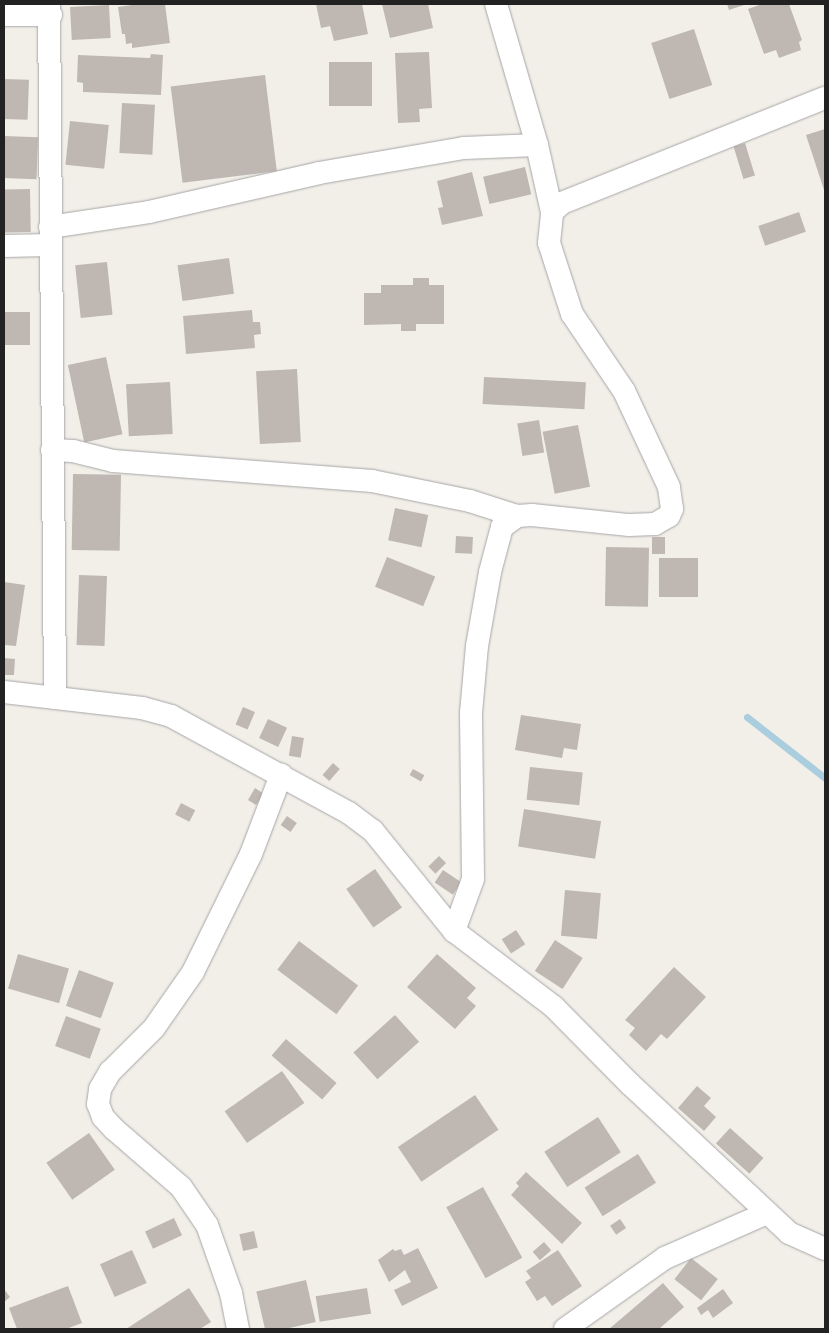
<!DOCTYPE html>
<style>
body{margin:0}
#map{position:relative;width:829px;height:1333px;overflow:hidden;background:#f2efe9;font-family:"IBM Plex Sans",sans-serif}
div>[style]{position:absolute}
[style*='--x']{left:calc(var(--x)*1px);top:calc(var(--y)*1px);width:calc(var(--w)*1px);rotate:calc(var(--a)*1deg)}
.stream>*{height:7px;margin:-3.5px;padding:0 3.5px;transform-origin:3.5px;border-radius:3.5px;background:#abcede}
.building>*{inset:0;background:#bfb8b2;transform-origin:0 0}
.roads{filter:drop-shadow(0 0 1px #a6a6a6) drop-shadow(0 0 1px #a6a6a6)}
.street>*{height:22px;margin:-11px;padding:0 11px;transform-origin:11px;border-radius:11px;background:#fff}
span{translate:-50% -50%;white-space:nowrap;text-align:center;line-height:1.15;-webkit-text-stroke:4.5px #fff;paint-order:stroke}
.frame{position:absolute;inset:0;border:5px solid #222;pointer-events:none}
</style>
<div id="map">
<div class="stream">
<i style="--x:747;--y:717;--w:99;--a:38"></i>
</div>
<div class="building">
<i style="clip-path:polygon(139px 4px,165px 4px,170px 43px,132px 48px,132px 43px,126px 44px,125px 34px,122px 34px,118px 7px)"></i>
<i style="clip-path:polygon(316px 4px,362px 4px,368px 34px,334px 41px,330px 26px,321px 28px)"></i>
<i style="clip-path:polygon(382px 4px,428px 4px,433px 28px,390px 38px)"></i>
<i style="clip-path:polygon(727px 4px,747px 4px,729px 10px)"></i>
<i style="clip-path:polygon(762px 4px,789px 4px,802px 40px,799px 42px,801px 50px,779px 58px,776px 50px,764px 54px,748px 9px)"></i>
<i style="left:109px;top:5px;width:33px;height:39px;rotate:87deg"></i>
<i style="left:694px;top:29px;width:59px;height:45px;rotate:72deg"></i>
<i style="clip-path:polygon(429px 52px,432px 108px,419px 109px,420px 122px,398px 123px,395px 53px)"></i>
<i style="clip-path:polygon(151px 54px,163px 55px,161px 95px,83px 92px,83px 83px,77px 82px,78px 55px,150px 58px)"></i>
<i style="left:329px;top:62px;width:43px;height:44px"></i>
<i style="left:265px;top:75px;width:97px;height:95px;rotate:83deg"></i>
<i style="left:4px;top:79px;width:25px;height:40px;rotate:2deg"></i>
<i style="left:122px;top:103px;width:33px;height:50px;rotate:3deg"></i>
<i style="left:70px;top:121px;width:39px;height:44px;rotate:6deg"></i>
<i style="clip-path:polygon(825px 129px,825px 193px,806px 135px)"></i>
<i style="left:4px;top:136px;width:34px;height:42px;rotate:2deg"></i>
<i style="left:745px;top:143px;width:34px;height:12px;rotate:73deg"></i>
<i style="left:525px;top:167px;width:28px;height:43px;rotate:77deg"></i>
<i style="clip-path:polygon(472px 172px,483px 216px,442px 225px,438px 208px,443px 207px,437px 181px)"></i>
<i style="left:30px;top:189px;width:43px;height:26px;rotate:89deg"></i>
<i style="left:799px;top:212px;width:21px;height:43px;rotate:71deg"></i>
<i style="left:229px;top:258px;width:36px;height:52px;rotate:82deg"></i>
<i style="left:107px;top:262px;width:53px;height:32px;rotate:84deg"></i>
<i style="clip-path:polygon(413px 278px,429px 278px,429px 285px,444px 285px,444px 324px,416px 324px,416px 331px,401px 331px,401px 324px,364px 325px,364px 293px,381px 293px,381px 285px,413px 285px)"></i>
<i style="clip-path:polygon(252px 310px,253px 322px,260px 322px,261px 334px,254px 335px,255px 348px,186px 354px,183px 316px)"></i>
<i style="left:4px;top:312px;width:26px;height:33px"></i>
<i style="left:106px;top:357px;width:79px;height:39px;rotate:78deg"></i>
<i style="left:297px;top:369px;width:73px;height:41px;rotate:87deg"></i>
<i style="left:484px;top:377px;width:102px;height:27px;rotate:3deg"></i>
<i style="left:170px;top:382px;width:52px;height:44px;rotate:87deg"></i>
<i style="left:539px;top:420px;width:33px;height:22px;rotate:81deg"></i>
<i style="left:578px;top:425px;width:63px;height:36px;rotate:79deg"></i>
<i style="left:73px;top:474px;width:48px;height:76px;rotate:1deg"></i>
<i style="left:395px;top:508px;width:34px;height:33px;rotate:12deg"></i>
<i style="left:456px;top:536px;width:17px;height:17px;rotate:3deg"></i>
<i style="left:652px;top:537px;width:13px;height:17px"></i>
<i style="left:606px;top:547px;width:43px;height:59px;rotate:1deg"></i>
<i style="left:387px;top:557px;width:52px;height:32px;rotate:22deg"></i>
<i style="left:659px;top:558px;width:39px;height:39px"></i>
<i style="left:79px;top:575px;width:28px;height:70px;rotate:2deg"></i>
<i style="clip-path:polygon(4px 582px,25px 585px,16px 646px,4px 645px)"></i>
<i style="clip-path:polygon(4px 658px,15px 659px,14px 675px,4px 675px)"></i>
<i style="left:243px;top:707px;width:13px;height:19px;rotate:23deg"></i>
<i style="clip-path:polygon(521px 715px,581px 724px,577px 750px,564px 748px,562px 758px,515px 750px)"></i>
<i style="left:268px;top:719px;width:21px;height:21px;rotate:25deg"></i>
<i style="left:292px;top:736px;width:12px;height:20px;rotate:9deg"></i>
<i style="left:333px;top:763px;width:9px;height:16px;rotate:41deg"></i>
<i style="left:530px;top:767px;width:53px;height:33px;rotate:6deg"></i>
<i style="left:413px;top:769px;width:13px;height:7px;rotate:29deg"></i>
<i style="clip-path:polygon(255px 788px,264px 794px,256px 805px,248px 800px)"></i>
<i style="left:181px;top:803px;width:16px;height:13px;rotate:27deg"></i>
<i style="left:524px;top:809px;width:78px;height:38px;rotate:9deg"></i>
<i style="left:287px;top:816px;width:12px;height:11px;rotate:35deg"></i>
<i style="left:439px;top:856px;width:10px;height:15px;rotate:45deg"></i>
<i style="left:375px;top:869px;width:47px;height:35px;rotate:55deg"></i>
<i style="left:443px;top:870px;width:22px;height:15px;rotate:34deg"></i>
<i style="left:565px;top:890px;width:36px;height:46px;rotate:5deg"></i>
<i style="left:516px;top:930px;width:17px;height:17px;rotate:57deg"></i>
<i style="left:555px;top:940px;width:33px;height:37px;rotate:33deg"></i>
<i style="left:299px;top:941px;width:74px;height:36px;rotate:37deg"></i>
<i style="left:18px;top:954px;width:53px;height:36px;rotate:16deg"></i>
<i style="clip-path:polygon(437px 954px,476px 988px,467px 998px,476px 1006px,455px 1029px,407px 987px)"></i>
<i style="clip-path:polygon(674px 967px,706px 997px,667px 1039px,661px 1034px,646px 1051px,629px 1035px,635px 1028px,625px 1020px)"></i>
<i style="left:79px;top:970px;width:37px;height:38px;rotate:20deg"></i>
<i style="left:395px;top:1015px;width:36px;height:56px;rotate:48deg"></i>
<i style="left:66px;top:1016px;width:37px;height:32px;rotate:20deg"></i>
<i style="left:286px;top:1039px;width:67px;height:22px;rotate:41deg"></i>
<i style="left:282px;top:1071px;width:39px;height:70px;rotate:55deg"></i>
<i style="clip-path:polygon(697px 1086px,711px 1098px,704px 1106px,716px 1117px,704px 1131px,678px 1108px)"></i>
<i style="left:475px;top:1095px;width:42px;height:93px;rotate:56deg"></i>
<i style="left:598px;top:1117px;width:42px;height:64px;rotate:57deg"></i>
<i style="left:730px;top:1128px;width:45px;height:21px;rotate:42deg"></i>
<i style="left:89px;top:1133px;width:45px;height:52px;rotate:55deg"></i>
<i style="left:638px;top:1154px;width:34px;height:63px;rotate:58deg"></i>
<i style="clip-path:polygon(526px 1172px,582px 1223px,562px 1244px,511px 1195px,519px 1186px,516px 1183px)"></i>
<i style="left:483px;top:1187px;width:81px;height:42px;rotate:61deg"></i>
<i style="left:174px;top:1218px;width:19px;height:32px;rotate:65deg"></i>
<i style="left:620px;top:1219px;width:11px;height:12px;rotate:56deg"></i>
<i style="left:254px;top:1231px;width:17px;height:15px;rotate:77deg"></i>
<i style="left:544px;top:1242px;width:11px;height:15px;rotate:49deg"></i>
<i style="clip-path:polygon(418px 1248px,438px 1288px,402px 1306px,394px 1290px,411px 1282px,405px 1270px,389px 1282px,378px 1260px,393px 1249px,395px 1251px,401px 1249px,404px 1255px)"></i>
<i style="left:132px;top:1250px;width:36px;height:35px;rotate:66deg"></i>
<i style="clip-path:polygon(558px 1250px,582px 1286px,552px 1306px,545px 1296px,537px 1301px,525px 1282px,531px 1278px,526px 1271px)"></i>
<i style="left:691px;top:1258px;width:34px;height:27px;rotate:38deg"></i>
<i style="left:306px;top:1280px;width:43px;height:51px;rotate:77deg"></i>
<i style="clip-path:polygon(663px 1283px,684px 1307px,659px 1329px,609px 1329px)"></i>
<i style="clip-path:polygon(68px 1286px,82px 1323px,66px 1329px,17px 1329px,9px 1308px)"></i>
<i style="clip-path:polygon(189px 1288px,211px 1322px,200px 1329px,126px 1329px)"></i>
<i style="left:367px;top:1288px;width:26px;height:52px;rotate:81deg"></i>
<i style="clip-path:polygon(4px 1289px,10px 1297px,4px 1302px)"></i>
<i style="clip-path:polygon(723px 1289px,733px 1303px,713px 1318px,708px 1310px,701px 1315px,697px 1308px)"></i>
</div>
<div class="roads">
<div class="street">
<i style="--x:49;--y:4;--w:694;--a:89.5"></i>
<i style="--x:496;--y:4;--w:147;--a:73.8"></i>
<i style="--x:537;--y:145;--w:69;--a:77.4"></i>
<i style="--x:4;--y:15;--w:47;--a:0"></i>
<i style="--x:50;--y:227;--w:100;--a:-8.6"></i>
<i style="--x:149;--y:212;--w:174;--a:-12.9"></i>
<i style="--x:319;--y:173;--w:147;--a:-9.8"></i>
<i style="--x:464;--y:148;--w:73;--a:-2.4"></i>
<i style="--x:4;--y:246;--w:46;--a:-1.2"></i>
<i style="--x:52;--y:450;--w:21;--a:3"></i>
<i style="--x:73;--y:451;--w:41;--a:14"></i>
<i style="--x:113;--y:461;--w:260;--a:4.4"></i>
<i style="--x:372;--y:481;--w:100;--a:11.5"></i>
<i style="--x:470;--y:501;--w:49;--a:17.7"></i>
<i style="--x:4;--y:692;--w:139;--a:6.6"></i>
<i style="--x:142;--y:708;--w:30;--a:15"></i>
<i style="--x:171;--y:716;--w:203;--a:28.6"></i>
<i style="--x:349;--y:813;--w:30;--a:37"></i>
<i style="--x:373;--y:831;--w:129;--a:51"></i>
<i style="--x:454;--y:931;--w:126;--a:37.2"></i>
<i style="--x:554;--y:1007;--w:108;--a:45.4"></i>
<i style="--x:630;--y:1084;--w:218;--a:43.1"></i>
<i style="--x:789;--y:1233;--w:39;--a:24"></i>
<i style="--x:454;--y:931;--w:55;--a:-69.9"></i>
<i style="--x:473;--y:879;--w:166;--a:-90.7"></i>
<i style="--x:471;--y:713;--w:67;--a:-84.9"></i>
<i style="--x:477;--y:646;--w:75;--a:-80"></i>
<i style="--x:490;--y:572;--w:47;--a:-75.1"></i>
<i style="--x:502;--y:527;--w:19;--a:-36"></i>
<i style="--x:517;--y:516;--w:15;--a:-4"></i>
<i style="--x:532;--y:515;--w:98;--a:5.9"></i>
<i style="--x:629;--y:525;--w:26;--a:-2"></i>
<i style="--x:655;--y:524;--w:16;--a:-30"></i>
<i style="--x:669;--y:516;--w:8;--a:-67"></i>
<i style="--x:672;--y:509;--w:22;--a:-98"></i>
<i style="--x:669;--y:487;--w:106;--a:-115.1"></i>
<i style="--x:624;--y:391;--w:93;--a:-124"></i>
<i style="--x:572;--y:314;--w:75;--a:-107.9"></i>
<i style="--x:549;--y:243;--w:31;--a:-84"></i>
<i style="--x:552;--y:212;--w:13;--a:-42"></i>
<i style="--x:562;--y:203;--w:283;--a:-21.8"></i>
<i style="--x:238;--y:1329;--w:37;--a:-101"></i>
<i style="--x:231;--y:1293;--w:72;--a:-109.4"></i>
<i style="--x:207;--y:1225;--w:46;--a:-124.4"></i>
<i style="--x:181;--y:1187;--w:89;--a:-139.1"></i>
<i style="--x:114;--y:1129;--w:16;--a:-133"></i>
<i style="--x:103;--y:1117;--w:14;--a:-111"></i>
<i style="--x:98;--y:1104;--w:15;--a:-82"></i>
<i style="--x:100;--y:1089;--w:20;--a:-60"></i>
<i style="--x:110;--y:1072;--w:62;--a:-45"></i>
<i style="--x:154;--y:1028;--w:68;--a:-55.1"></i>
<i style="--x:193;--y:972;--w:131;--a:-63.8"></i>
<i style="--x:251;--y:854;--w:85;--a:-69.2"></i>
<i style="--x:565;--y:1329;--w:123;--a:-35.4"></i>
<i style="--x:665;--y:1258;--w:111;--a:-23.8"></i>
</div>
</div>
<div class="frame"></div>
</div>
